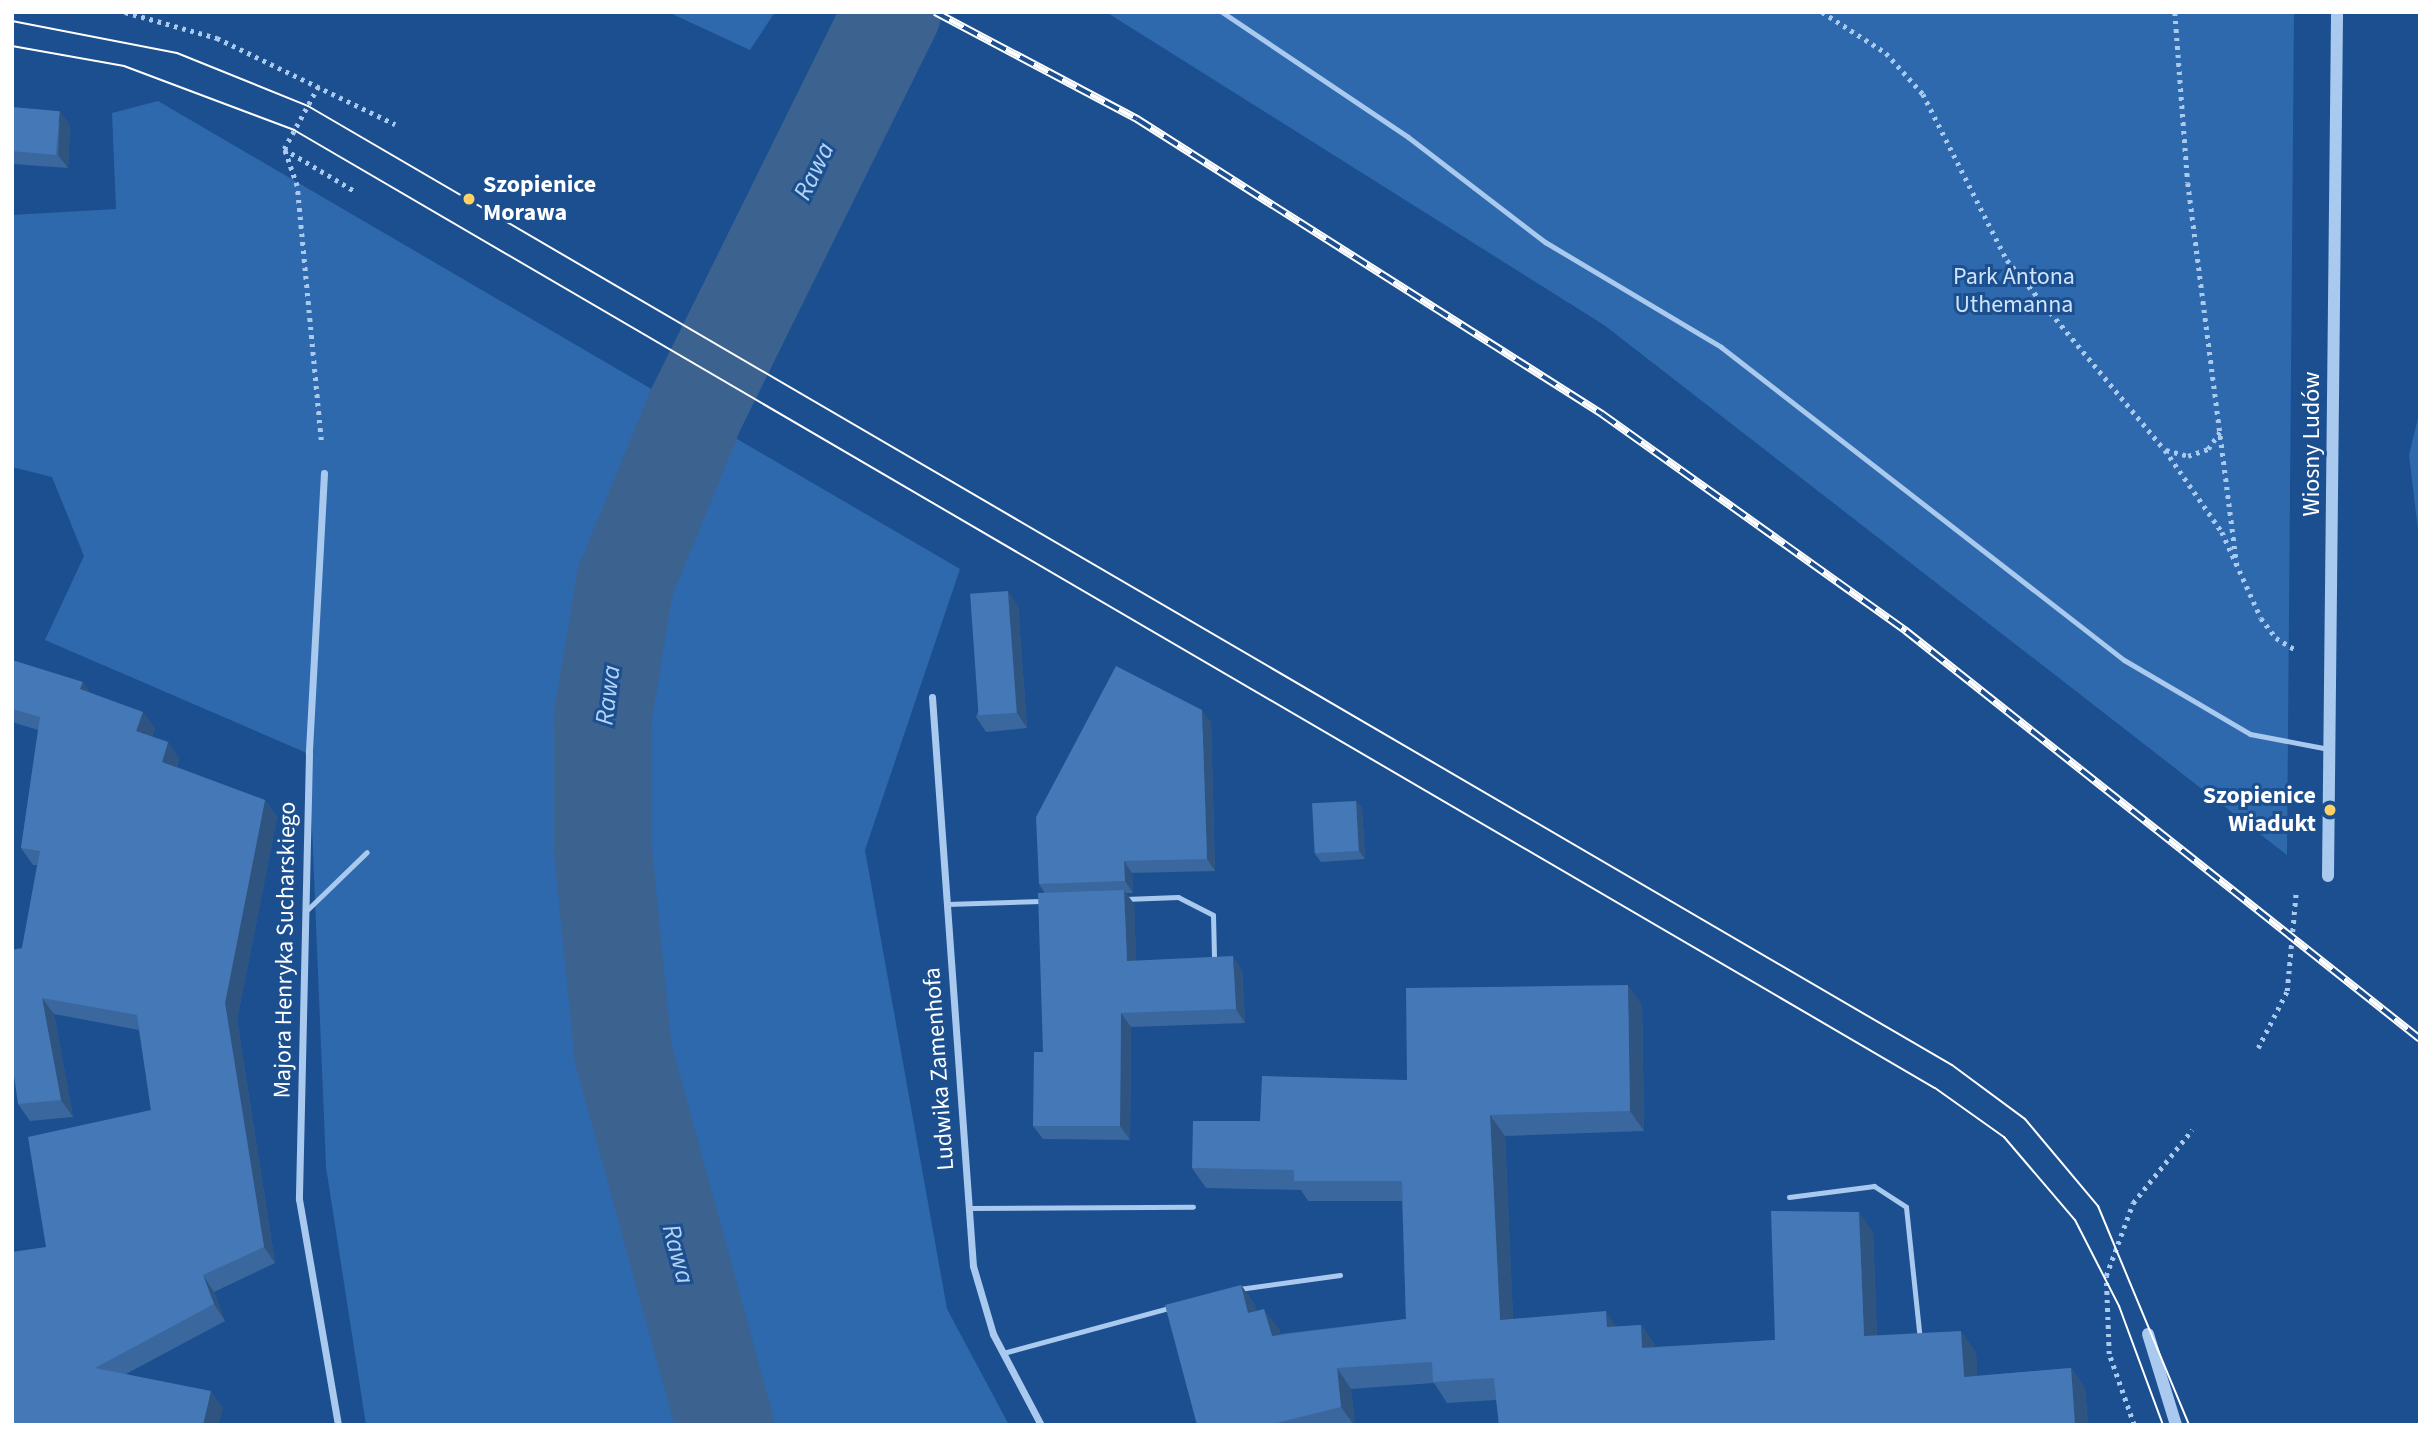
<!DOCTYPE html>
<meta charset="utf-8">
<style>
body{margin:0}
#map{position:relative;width:2432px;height:1437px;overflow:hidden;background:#1b4f8f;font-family:"Source Sans 3",sans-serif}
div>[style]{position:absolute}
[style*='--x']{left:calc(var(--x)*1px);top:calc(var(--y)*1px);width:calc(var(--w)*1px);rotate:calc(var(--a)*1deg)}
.green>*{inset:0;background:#2e69ad}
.river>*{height:98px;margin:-49px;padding:0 49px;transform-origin:49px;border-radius:49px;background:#3c6290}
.path>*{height:4.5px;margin-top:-2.25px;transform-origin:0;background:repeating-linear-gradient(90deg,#a9c9ee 0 3.5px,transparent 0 8.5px)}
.service>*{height:5px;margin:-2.5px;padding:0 2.5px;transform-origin:2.5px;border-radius:2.5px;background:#a9c9ee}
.minor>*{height:7px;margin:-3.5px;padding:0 3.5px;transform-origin:3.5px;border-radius:3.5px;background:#a9c9ee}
.tertiary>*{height:12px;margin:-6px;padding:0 6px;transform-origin:6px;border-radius:6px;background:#a9c9ee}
.tram>*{height:2px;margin:-1px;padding:0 1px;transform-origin:1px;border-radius:1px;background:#fff}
.rail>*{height:8px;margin-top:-4px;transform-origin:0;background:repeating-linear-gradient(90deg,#1b4f8f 0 16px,#fff 0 32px);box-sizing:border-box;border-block:2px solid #fff}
.wall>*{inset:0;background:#3a679d}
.shaded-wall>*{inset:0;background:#305480}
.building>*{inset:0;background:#4478b7;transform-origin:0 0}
.dots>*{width:19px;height:19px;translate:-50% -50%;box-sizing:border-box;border:4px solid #1b4f8f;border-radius:50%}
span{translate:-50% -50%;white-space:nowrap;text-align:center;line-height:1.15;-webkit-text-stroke:6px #1b4f8f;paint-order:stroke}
.poi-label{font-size:24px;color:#fff;font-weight:700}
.left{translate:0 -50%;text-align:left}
.right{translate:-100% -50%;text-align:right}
.park-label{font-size:24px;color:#cfe3fa}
.street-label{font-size:24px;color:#fff}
.water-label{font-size:26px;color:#b5d3f5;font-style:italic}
.frame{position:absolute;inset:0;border:14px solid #fff;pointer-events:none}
</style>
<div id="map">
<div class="green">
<i style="clip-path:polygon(668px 12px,775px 12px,750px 50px)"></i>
<i style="clip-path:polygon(1106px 12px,2294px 12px,2287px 855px,1604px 325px)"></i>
<i style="clip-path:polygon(158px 101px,960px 569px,865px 850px,947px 1309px,1009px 1425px,366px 1425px,326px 1167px,309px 754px,45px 640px,84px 556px,52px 477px,12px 467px,12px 215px,116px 209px,112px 113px)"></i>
<i style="clip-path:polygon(2420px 410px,2420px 546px,2409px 455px)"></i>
</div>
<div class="river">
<i style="--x:725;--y:1425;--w:388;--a:-105.3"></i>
<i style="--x:623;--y:1051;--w:203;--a:-95.7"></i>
<i style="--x:603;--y:849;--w:134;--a:-90"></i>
<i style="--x:603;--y:715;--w:135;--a:-80.6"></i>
<i style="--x:625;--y:582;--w:185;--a:-67.7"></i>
<i style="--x:695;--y:411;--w:445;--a:-63.7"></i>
</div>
<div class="path">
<i style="--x:125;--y:12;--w:96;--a:15.8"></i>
<i style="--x:217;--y:38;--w:198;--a:25.8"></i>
<i style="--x:1822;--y:12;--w:76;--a:32.6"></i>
<i style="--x:1886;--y:53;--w:55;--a:47.9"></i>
<i style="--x:1923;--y:94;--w:186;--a:63.2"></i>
<i style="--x:2007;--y:260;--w:247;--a:50.3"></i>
<i style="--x:2165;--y:450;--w:100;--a:55.2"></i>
<i style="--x:2222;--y:532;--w:94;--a:65.6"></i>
<i style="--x:2261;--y:618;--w:25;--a:53"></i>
<i style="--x:2276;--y:638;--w:23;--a:31"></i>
<i style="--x:2175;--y:12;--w:171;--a:85.7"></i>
<i style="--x:2188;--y:183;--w:386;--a:82.7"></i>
<i style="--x:284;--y:149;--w:75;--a:-61.4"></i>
<i style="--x:321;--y:440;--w:255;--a:-95.4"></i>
<i style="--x:297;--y:186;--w:39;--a:-109"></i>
<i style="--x:284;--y:149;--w:84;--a:30.8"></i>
<i style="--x:2166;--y:450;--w:23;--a:15"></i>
<i style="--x:2188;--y:456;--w:21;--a:-19"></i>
<i style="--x:2208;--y:449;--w:21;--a:-55"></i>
<i style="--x:2258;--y:1048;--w:64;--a:-63"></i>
<i style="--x:2287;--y:991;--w:99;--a:-84.8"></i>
<i style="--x:2134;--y:1425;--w:75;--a:-109.4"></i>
<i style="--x:2109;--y:1354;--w:78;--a:-92.2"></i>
<i style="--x:2106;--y:1276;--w:78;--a:-69.7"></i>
<i style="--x:2133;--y:1203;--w:94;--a:-51.1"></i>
</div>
<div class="service">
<i style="--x:1222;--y:12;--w:224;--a:33.9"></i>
<i style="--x:1408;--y:137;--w:173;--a:37.5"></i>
<i style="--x:1545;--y:242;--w:205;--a:30.8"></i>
<i style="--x:1721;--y:347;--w:510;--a:37.84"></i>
<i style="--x:2124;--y:660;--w:146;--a:30.4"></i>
<i style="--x:2250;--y:734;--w:80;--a:10.8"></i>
<i style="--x:1125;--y:899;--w:53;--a:-2.2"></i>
<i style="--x:1178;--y:897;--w:39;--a:27"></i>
<i style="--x:1213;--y:915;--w:42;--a:88.6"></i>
<i style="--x:947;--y:904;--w:95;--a:-1.8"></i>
<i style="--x:305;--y:912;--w:86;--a:-44.1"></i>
<i style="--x:1789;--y:1197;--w:86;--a:-7.4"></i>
<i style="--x:1874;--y:1186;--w:38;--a:33"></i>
<i style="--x:1906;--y:1207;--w:134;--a:84"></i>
<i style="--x:969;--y:1208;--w:224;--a:-0.3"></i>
<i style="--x:1239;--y:1289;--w:102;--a:-7.9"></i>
<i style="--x:1003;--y:1353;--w:175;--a:-15.2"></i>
</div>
<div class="minor">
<i style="--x:324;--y:473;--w:281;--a:93.1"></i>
<i style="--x:309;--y:754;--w:445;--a:91.3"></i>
<i style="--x:299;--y:1199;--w:229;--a:80.2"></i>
<i style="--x:932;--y:697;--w:570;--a:85.88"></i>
<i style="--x:973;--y:1266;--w:71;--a:73.6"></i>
<i style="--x:993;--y:1334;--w:103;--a:62.2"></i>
</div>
<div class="tertiary">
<i style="--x:2328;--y:876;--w:864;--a:-89.4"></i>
<i style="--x:2148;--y:1334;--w:95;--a:72.9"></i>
</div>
<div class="tram">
<i style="--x:12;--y:21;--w:168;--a:11"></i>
<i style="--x:177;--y:53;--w:141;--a:22"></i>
<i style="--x:308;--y:106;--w:1903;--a:30.26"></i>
<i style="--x:1952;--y:1065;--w:91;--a:36.5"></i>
<i style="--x:2025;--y:1119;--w:114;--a:50"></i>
<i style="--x:2098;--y:1206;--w:237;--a:67.4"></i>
<i style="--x:12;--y:46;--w:114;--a:10.1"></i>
<i style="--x:124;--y:66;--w:182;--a:20.6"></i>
<i style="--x:294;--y:130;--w:1900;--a:30.28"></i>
<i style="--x:1935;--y:1088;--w:85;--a:35.4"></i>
<i style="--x:2004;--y:1137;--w:109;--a:49.5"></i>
<i style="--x:2075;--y:1220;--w:97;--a:62.9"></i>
<i style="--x:2119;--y:1306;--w:127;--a:69.7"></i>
</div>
<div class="rail">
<i style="--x:935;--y:12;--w:229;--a:27.9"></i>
<i style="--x:1137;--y:119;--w:551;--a:32.39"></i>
<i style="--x:1602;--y:414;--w:374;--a:35.5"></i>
<i style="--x:1906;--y:631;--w:656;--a:38.44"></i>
</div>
<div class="wall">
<i style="clip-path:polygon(12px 107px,70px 125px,68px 168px,12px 164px)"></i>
<i style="clip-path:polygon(1018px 606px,1027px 728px,986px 732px,976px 717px)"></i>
<i style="clip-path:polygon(12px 660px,90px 693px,155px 728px,152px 737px,168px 742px,179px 759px,177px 767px,265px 800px,277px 817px,237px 1020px,275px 1263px,214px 1292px,225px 1321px,126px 1374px,223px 1408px,12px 1425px,46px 1247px,151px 1110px,139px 1030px,54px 1014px,73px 1117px,30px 1121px,18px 1104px,22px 948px,37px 865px,33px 865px,21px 848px,38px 730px,12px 722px)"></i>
<i style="clip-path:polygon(1211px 722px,1215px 871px,1132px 873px,1133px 893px,1126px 893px,1134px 904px,1136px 961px,1242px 970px,1245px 1023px,1131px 1027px,1130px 1140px,1043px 1139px,1033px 1126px,1043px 1052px,1044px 892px,1039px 884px)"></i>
<i style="clip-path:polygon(1356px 801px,1362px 808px,1365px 859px,1321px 862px,1315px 854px)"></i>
<i style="clip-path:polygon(1642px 1005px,1644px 1131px,1505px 1136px,1513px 1319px,1616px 1327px,1641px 1325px,1655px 1345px,1655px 1347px,1775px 1340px,1873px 1232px,1877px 1336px,1976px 1352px,1977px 1376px,2071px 1368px,2085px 1388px,2088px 1425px,1499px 1425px,1496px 1400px,1447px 1403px,1434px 1383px,1351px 1389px,1355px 1425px,1197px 1425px,1241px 1285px,1255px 1305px,1256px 1311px,1279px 1329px,1280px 1334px,1406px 1319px,1402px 1201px,1308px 1201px,1301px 1190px,1206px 1188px,1192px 1168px,1260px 1121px,1407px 1080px)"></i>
</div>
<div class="shaded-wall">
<i style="clip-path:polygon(60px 111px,70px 125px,68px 168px,58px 155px)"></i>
<i style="clip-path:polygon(1008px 591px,1018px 606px,1027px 728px,1017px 713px)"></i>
<i style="clip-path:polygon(83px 682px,94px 698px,80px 689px)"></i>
<i style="clip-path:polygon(1202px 710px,1211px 722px,1215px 871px,1207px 859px)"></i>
<i style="clip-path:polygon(143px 712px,155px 728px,148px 748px,136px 731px)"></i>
<i style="clip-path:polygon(168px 742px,179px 759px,173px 778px,162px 762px)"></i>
<i style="clip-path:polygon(265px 800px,277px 817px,237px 1020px,275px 1263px,264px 1247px,225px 1003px)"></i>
<i style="clip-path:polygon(1356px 801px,1362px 808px,1365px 859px,1359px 851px)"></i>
<i style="clip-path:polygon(1124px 861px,1132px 873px,1133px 893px,1125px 881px)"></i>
<i style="clip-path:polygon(1124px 890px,1134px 904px,1137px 975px,1127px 961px)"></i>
<i style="clip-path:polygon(1233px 956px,1242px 970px,1245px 1023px,1236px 1009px)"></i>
<i style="clip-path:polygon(1628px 985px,1642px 1005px,1644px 1131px,1630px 1111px)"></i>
<i style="clip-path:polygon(42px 998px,54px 1014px,73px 1117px,61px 1100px)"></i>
<i style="clip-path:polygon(1121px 1013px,1131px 1027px,1130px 1140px,1120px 1126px)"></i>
<i style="clip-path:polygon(1490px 1115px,1505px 1136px,1514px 1340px,1500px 1320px)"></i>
<i style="clip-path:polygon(1859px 1212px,1873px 1232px,1878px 1357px,1864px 1336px)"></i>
<i style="clip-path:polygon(203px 1275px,214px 1292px,225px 1321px,214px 1304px)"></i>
<i style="clip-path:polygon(1241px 1285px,1255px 1305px,1262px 1333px,1248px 1313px)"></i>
<i style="clip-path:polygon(1264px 1309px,1279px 1329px,1286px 1356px,1272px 1336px)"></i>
<i style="clip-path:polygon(1606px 1311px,1620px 1332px,1607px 1327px)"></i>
<i style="clip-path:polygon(1641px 1325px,1655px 1345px,1656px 1368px,1642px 1348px)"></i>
<i style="clip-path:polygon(1961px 1331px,1976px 1352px,1978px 1397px,1964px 1377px)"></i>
<i style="clip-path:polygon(1337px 1368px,1351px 1389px,1355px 1425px,1354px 1425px,1341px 1407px)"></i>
<i style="clip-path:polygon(2071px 1368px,2085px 1388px,2088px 1425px,2075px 1425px)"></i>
<i style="clip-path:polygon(211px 1391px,223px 1408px,219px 1425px,203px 1425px)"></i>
</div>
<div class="building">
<i style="left:12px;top:107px;width:48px;height:44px;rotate:5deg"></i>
<i style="left:1008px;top:591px;width:122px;height:38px;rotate:86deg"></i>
<i style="clip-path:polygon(12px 660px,83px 682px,80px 689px,143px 712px,136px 731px,168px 742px,162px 762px,265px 800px,225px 1003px,264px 1247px,203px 1275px,214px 1304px,95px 1368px,211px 1391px,203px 1425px,12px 1425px,12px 1252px,46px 1247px,28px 1137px,151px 1110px,137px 1015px,42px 998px,61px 1100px,18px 1104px,12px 1061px,12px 950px,22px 948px,40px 851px,21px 848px,40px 717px,12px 709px)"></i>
<i style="clip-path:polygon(1116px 666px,1202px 710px,1207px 859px,1124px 861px,1125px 881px,1039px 884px,1036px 817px)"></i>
<i style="left:1356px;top:801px;width:50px;height:44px;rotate:87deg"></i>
<i style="clip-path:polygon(1124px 890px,1127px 961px,1233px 956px,1236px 1009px,1121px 1013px,1120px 1126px,1033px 1126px,1034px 1052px,1043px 1052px,1038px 893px)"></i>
<i style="clip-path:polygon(1628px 985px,1630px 1111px,1490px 1115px,1500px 1320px,1606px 1311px,1607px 1327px,1641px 1325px,1642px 1348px,1775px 1340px,1771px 1211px,1859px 1212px,1864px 1336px,1961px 1331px,1964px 1377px,2071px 1368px,2075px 1425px,1499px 1425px,1494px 1378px,1433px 1382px,1432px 1362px,1337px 1368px,1341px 1407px,1268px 1425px,1197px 1425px,1165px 1305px,1241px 1285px,1248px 1313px,1264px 1309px,1272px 1336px,1406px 1319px,1402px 1181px,1294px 1181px,1294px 1170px,1192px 1168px,1193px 1121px,1260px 1121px,1262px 1076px,1407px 1080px,1406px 988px)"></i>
</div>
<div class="dots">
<i style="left:469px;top:199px;background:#ffd166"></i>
<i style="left:2330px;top:810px;background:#ffd166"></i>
</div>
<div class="poi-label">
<span class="left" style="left:483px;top:199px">Szopienice<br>Morawa</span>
<span class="right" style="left:2316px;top:810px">Szopienice<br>Wiadukt</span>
</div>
<div class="park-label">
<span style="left:2014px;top:291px">Park Antona<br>Uthemanna</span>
</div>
<div class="street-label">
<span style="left:2312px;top:444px;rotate:-90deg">Wiosny Ludów</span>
<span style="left:285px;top:950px;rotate:-89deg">Majora Henryka Sucharskiego</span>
<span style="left:939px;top:1069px;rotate:-94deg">Ludwika Zamenhofa</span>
</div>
<div class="water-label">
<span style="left:814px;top:171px;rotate:-64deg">Rawa</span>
<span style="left:608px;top:695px;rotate:-83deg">Rawa</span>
<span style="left:678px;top:1254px;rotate:75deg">Rawa</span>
</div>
<div class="frame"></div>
</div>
